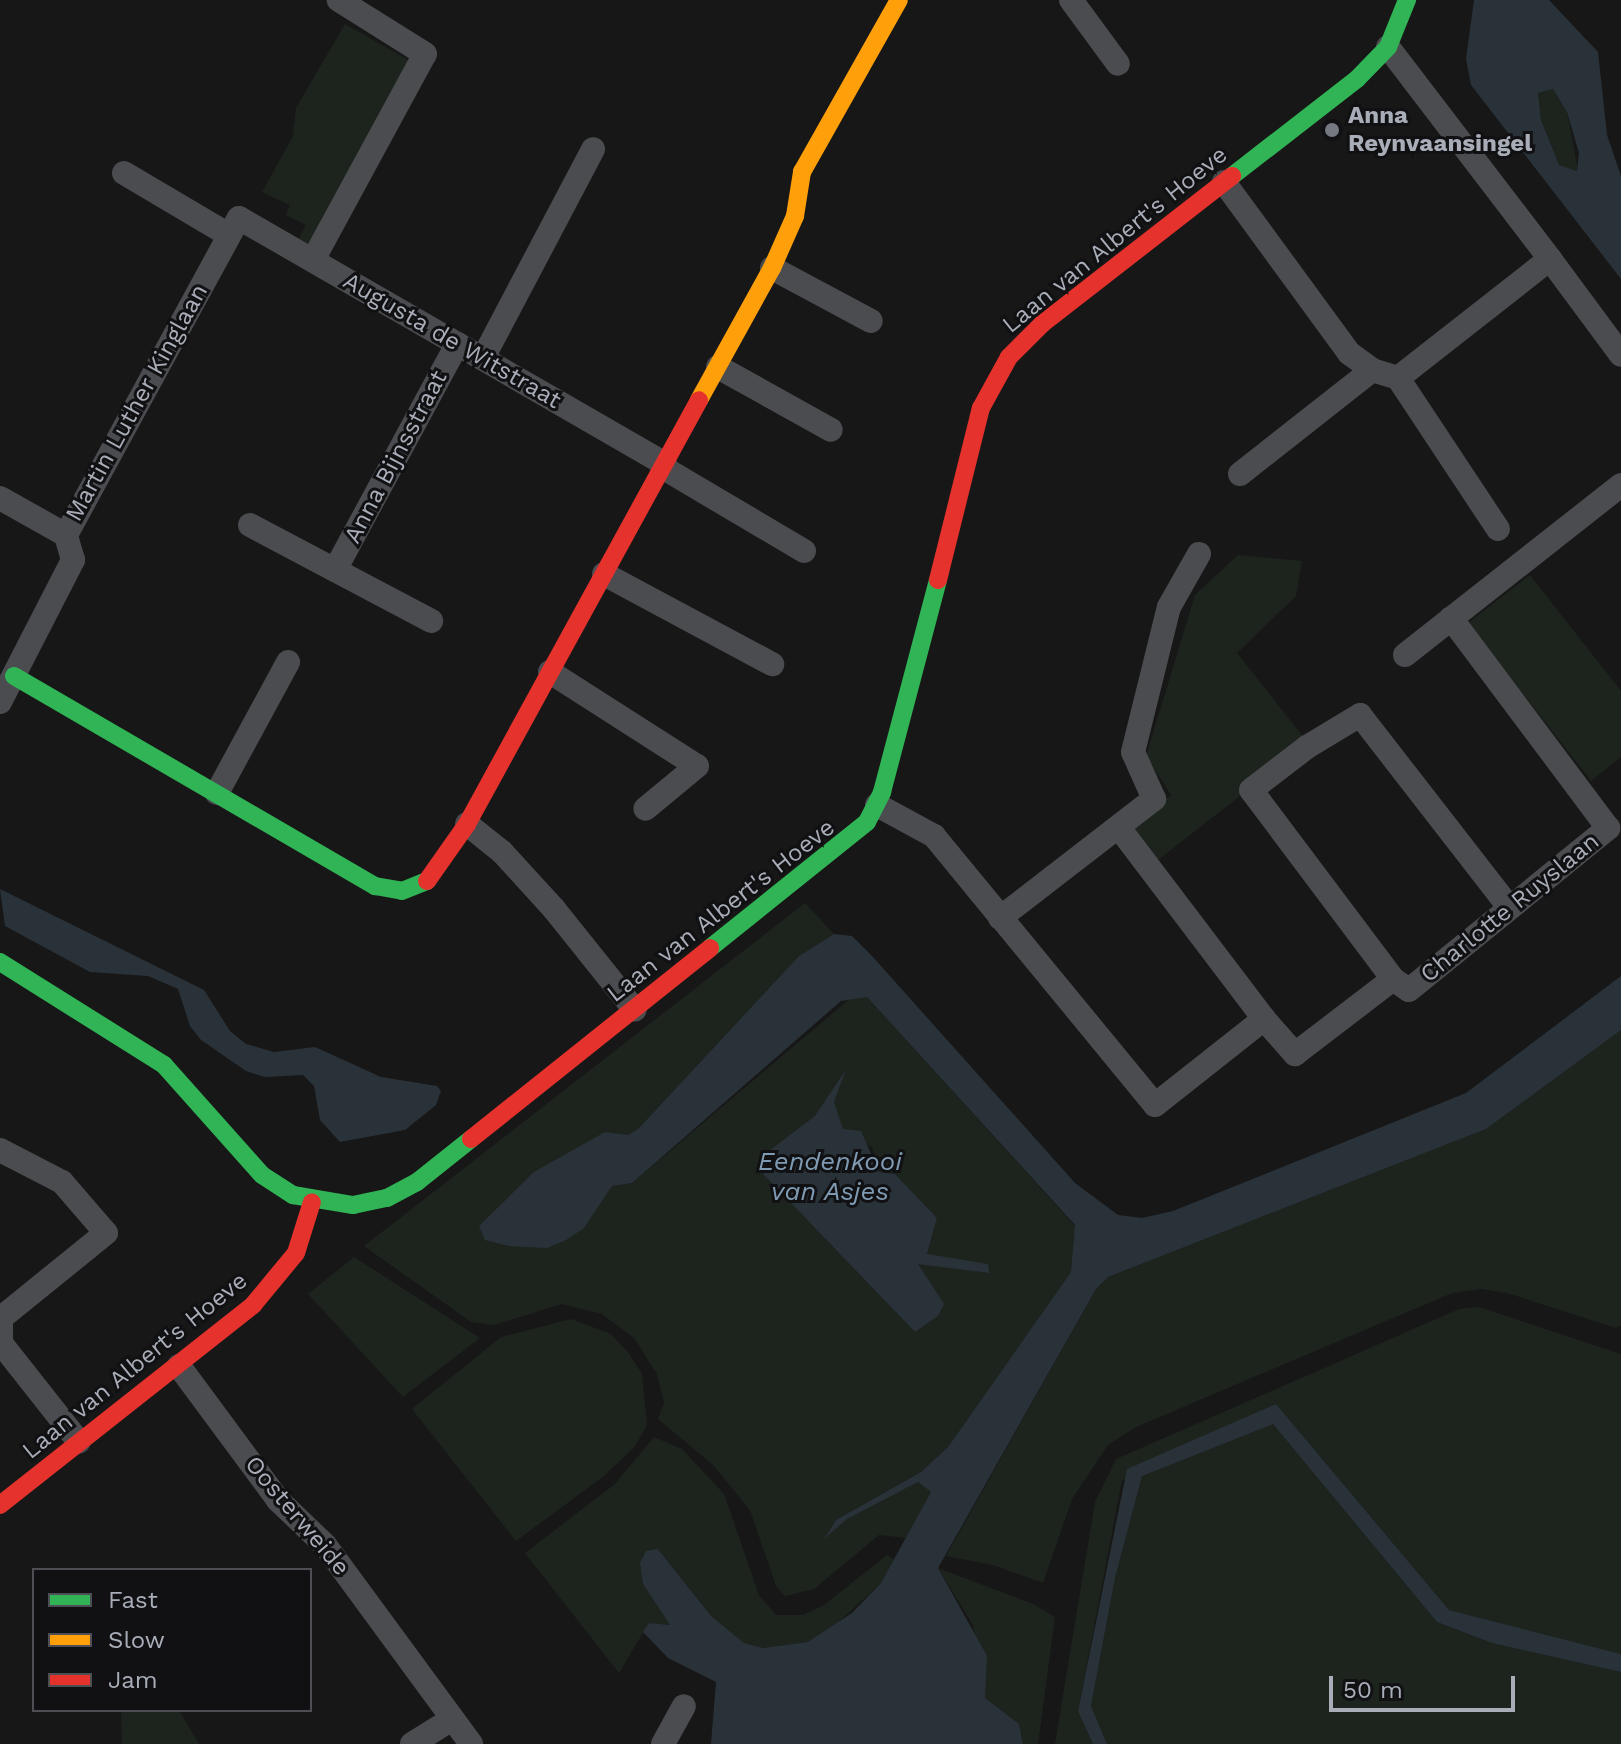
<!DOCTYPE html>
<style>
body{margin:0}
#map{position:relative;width:1621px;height:1744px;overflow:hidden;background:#171717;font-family:"Work Sans",sans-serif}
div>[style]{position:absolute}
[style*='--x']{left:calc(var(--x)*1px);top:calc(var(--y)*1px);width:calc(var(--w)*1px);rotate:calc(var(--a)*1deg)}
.green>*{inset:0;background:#1d241e}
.water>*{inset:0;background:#2a3239}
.street>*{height:24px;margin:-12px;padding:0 12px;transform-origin:12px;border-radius:12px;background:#4b4c50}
.fast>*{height:18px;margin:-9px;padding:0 9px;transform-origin:9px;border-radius:9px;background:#30b455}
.slow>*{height:18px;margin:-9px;padding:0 9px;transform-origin:9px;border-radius:9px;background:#ff9f0a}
.jam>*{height:18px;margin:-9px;padding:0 9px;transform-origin:9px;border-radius:9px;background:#e5322d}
.dots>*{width:22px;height:22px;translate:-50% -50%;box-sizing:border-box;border:4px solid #111113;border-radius:50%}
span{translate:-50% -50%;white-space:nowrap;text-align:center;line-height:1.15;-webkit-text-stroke:6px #111113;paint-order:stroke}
.poi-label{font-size:24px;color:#a8adb8;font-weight:700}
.left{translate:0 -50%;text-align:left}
.street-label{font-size:24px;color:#a8adb8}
.water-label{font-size:26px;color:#7f9bb3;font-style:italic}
.legend{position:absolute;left:32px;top:1568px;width:280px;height:144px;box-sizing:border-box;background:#111113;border:2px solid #4d4f55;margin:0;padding:10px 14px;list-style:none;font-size:24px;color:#a8adb8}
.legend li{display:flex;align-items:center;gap:16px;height:40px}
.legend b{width:40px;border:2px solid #4d4f55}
.scale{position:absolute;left:1329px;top:1676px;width:186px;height:36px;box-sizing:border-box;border:4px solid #a8adb8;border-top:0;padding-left:10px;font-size:24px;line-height:28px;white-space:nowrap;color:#a8adb8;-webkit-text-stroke:6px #111113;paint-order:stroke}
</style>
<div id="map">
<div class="green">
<i style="clip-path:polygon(345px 24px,412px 62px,312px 242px,302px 245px,297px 242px,306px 225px,286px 215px,290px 205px,262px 192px,293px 136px,296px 108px)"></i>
<i style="clip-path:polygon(1553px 89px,1567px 111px,1578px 171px,1559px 166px,1541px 120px,1538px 93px)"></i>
<i style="clip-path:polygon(1238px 555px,1302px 561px,1296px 596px,1237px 653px,1308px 743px,1158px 860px,1132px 827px,1171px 795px,1146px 756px,1195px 595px)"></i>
<i style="clip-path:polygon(1530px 575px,1621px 691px,1621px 757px,1591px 781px,1468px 623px)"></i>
<i style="clip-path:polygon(evenodd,805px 903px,834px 934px,799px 956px,638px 1129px,628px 1135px,604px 1132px,584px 1228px,612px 1186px,632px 1183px,853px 996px,867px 997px,1075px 1226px,1075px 1246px,1071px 1272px,948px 1447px,921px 1472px,836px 1520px,826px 1536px,846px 1519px,918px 1482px,931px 1492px,906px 1538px,879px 1535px,814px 1589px,785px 1596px,776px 1586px,750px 1510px,713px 1465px,658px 1419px,664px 1403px,657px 1374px,634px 1338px,602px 1314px,562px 1304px,494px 1325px,471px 1322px,364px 1246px,805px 903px,844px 1071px,834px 1103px,843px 1130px,872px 1147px,879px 1172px,895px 1174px,937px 1218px,927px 1255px,987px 1264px,988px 1273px,917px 1263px,938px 1316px,915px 1332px,763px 1174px,770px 1151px,816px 1116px,844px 1071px)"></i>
<i style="clip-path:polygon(1621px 1030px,1621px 1325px,1616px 1328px,1507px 1293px,1481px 1289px,1452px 1293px,1136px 1427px,1108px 1445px,1072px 1499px,1043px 1583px,993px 1565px,946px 1556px,1096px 1289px,1108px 1277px,1486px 1129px)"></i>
<i style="clip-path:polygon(354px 1257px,480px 1338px,403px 1397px,308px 1294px)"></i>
<i style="clip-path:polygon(1479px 1307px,1621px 1354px,1621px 1654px,1449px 1610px,1276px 1404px,1122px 1480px,1078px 1711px,1093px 1744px,1055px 1744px,1095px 1502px,1116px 1459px,1459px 1309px)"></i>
<i style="clip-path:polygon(571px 1319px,611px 1334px,628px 1352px,642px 1374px,647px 1425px,635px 1446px,604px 1476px,516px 1541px,412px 1409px,501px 1337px)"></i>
<i style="clip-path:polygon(1273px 1424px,1437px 1622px,1492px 1643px,1621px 1672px,1621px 1744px,1107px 1744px,1091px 1706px,1115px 1578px,1142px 1475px)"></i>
<i style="clip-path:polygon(654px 1437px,682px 1449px,724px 1494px,759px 1595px,776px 1615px,803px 1615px,824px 1605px,887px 1555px,894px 1560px,881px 1583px,827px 1633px,808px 1642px,763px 1648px,744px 1643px,711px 1616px,659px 1550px,643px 1584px,670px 1625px,649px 1623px,619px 1673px,525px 1553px,615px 1484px)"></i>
<i style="clip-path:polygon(938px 1568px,1033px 1604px,1055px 1617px,1038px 1744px,1023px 1744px,1019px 1724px,985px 1698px,973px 1625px)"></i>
<i style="clip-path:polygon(121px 1710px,179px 1710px,199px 1744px,122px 1744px)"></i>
</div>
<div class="water">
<i style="clip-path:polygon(evenodd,1474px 0,1549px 0,1598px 52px,1607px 135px,1621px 176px,1621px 279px,1471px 85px,1466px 59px,1474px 0,1553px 89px,1567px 112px,1579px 153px,1577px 171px,1559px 165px,1541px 120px,1538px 93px,1553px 89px)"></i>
<i style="clip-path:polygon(0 889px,204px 990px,230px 1031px,246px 1044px,274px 1052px,315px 1047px,381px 1077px,437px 1086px,441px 1091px,436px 1105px,405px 1130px,340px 1142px,320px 1120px,314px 1086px,303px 1075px,265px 1077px,246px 1071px,201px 1040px,190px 1026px,178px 989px,148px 976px,90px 972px,5px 926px)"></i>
<i style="clip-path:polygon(834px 934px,852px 936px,872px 956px,1075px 1183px,1118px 1215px,1142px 1218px,1173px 1211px,1466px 1093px,1621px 976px,1621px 1030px,1486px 1129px,1108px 1277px,1096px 1289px,938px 1568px,987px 1656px,985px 1698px,1019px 1724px,1023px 1744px,711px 1744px,716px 1682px,668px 1658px,643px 1632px,649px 1623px,670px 1625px,643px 1584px,640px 1563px,646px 1551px,658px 1549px,711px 1616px,744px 1643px,763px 1648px,808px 1642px,852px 1613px,881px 1583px,931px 1492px,918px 1482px,847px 1519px,824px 1539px,836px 1520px,921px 1472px,948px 1447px,1071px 1272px,1075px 1225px,867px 997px,841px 1001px,632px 1183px,612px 1186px,584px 1228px,566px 1240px,547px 1248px,509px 1246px,485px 1240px,479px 1226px,534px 1172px,605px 1132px,628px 1135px,638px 1129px,799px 956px)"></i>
<i style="clip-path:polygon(846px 1069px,834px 1102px,843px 1129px,861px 1131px,879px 1172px,895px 1174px,937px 1218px,927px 1254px,988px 1264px,989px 1273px,918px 1264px,944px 1304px,938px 1316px,915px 1332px,763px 1174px,769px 1151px,815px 1116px)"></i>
<i style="clip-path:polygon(1276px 1404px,1449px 1610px,1621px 1654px,1621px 1672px,1492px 1643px,1437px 1622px,1273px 1424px,1142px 1476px,1115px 1578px,1091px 1706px,1107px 1744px,1093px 1744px,1078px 1711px,1127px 1469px)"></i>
</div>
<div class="street">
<i style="--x:1071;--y:0;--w:79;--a:53.7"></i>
<i style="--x:1388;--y:47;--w:267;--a:52.6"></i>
<i style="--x:124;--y:173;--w:122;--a:30.6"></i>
<i style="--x:1224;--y:182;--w:212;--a:53.8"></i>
<i style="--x:1349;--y:353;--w:29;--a:36"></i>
<i style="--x:313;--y:260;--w:234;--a:-61.5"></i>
<i style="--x:425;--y:54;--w:102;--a:-147.9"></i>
<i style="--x:772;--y:268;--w:112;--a:28.2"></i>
<i style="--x:483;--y:358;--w:236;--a:-62.2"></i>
<i style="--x:718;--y:367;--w:129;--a:29.1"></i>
<i style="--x:1398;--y:378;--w:181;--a:56.5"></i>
<i style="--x:662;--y:467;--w:165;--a:30.6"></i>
<i style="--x:1240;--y:474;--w:168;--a:-38.2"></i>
<i style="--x:1372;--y:370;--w:27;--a:17"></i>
<i style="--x:1398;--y:378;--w:193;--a:-38.1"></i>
<i style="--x:1550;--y:259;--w:119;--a:53.5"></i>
<i style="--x:0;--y:498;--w:76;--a:29.3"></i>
<i style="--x:250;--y:525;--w:205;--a:27.9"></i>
<i style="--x:335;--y:570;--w:257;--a:-61.6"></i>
<i style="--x:604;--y:574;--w:191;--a:28.2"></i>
<i style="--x:1405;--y:655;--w:275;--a:-38.2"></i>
<i style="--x:550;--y:672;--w:174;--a:32.6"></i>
<i style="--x:697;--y:766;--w:67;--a:140.4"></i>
<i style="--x:0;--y:702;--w:160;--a:-62.8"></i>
<i style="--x:73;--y:560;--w:26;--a:-106"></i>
<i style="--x:66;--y:535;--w:361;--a:-61.4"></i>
<i style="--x:239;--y:218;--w:492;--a:30"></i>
<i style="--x:217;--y:793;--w:149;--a:-61.5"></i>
<i style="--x:877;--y:805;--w:65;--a:28.5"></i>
<i style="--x:934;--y:836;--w:348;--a:50.6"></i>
<i style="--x:1155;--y:1105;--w:139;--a:-38.3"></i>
<i style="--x:1264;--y:1019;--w:47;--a:48.5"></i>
<i style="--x:1295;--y:1054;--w:123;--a:-37.4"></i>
<i style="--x:1393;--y:979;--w:19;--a:35"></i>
<i style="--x:1409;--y:990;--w:257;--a:-39.1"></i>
<i style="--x:1608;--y:828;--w:262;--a:-126.8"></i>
<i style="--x:467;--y:824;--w:45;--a:38.7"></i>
<i style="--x:502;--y:852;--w:77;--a:47.6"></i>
<i style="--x:554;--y:909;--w:129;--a:51.3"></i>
<i style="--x:1120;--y:829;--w:238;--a:52.8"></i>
<i style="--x:1000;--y:918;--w:195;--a:-37.7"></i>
<i style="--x:1154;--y:799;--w:51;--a:-114.1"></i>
<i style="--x:1133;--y:752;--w:149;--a:-76.1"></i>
<i style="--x:1169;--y:607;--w:61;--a:-60.5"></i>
<i style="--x:1393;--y:979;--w:236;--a:-126.9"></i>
<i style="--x:1251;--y:790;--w:71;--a:-37.5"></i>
<i style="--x:1307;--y:747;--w:62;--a:-31.1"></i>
<i style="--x:1360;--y:715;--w:242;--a:52.2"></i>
<i style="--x:0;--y:1150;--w:70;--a:27.3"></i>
<i style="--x:62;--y:1182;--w:67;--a:49.2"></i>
<i style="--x:106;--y:1233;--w:135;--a:141"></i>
<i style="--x:1;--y:1318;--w:25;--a:90"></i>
<i style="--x:0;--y:1342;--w:127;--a:51.7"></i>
<i style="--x:179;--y:1366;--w:167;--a:53.5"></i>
<i style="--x:278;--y:1500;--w:65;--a:43.8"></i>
<i style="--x:325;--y:1545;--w:247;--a:53.7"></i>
<i style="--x:412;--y:1744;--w:47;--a:-32"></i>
<i style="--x:663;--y:1744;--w:43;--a:-61.1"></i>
</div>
<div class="fast">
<i style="--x:1232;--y:176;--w:158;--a:-37.8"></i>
<i style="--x:1357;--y:79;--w:45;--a:-45.9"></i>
<i style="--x:1388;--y:47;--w:51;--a:-68"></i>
<i style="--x:14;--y:676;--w:418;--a:30.2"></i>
<i style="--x:375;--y:886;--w:27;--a:10"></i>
<i style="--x:402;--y:891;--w:27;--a:-22"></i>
<i style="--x:710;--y:948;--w:201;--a:-38.7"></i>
<i style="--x:867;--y:822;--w:34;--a:-63"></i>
<i style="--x:882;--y:792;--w:219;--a:-75.2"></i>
<i style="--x:0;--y:962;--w:194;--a:32.1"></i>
<i style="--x:164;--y:1065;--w:147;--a:48.3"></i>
<i style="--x:262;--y:1175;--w:37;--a:33"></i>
<i style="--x:293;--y:1195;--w:61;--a:9.5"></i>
<i style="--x:353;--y:1205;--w:35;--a:-12"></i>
<i style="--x:387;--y:1198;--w:34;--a:-28"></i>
<i style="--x:417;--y:1182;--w:69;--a:-38.5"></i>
</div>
<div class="slow">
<i style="--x:699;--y:400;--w:151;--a:-61.1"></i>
<i style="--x:772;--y:268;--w:57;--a:-66.1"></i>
<i style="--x:795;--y:216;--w:45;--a:-81"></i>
<i style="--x:802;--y:172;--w:197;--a:-60.6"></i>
</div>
<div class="jam">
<i style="--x:938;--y:580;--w:177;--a:-76"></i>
<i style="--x:981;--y:408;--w:58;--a:-61.2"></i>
<i style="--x:1009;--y:357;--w:47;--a:-45"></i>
<i style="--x:1042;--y:324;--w:241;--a:-37.9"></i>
<i style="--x:427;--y:881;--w:70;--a:-54.9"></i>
<i style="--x:467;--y:824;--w:483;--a:-61.3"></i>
<i style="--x:471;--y:1139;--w:306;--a:-38.6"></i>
<i style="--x:0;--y:1505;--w:323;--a:-38.3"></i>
<i style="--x:253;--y:1305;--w:67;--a:-50.4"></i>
<i style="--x:296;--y:1253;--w:53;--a:-72.6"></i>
</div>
<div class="dots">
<i style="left:1332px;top:130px;background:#757880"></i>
</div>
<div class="poi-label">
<span class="left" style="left:1348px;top:130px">Anna<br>Reynvaansingel</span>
</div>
<div class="street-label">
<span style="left:1115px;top:240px;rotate:-39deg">Laan van Albert's Hoeve</span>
<span style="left:452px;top:341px;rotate:30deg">Augusta de Witstraat</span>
<span style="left:137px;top:403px;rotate:-61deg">Martin Luther Kinglaan</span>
<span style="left:396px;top:457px;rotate:-62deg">Anna Bijnsstraat</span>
<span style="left:1510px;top:908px;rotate:-39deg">Charlotte Ruyslaan</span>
<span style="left:721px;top:911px;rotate:-38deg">Laan van Albert's Hoeve</span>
<span style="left:135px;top:1366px;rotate:-39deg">Laan van Albert's Hoeve</span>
<span style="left:297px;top:1516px;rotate:50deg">Oosterweide</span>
</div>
<div class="water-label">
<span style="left:830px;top:1177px">Eendenkooi<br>van Asjes</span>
</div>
<ul class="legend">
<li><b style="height:10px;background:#30b455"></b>Fast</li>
<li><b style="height:10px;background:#ff9f0a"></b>Slow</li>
<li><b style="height:10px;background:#e5322d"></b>Jam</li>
</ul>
<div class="scale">50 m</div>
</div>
